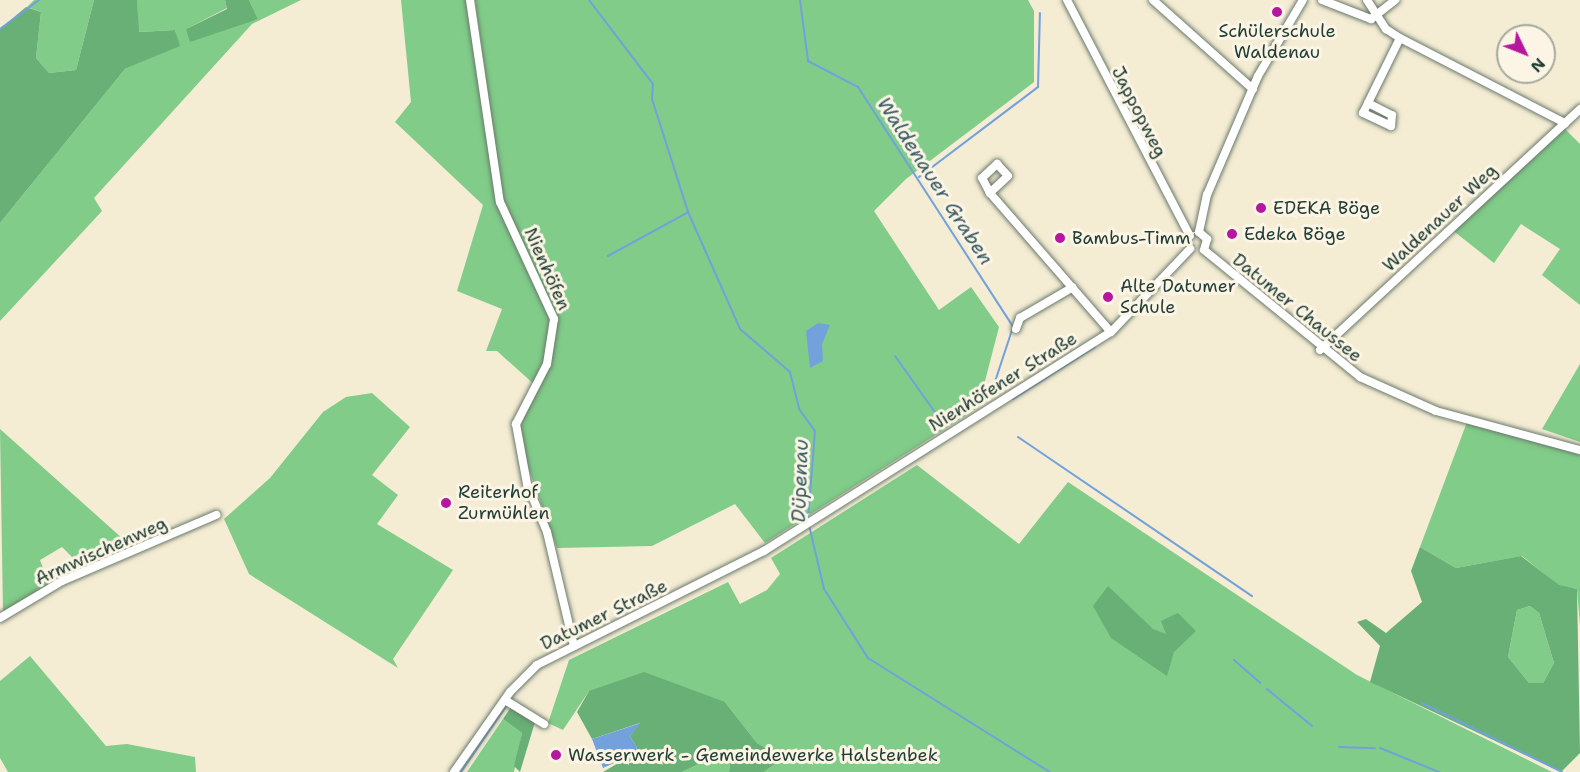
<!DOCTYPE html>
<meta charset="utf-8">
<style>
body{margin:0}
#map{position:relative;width:1580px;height:772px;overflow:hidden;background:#f4ecd3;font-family:"Shantell Sans",sans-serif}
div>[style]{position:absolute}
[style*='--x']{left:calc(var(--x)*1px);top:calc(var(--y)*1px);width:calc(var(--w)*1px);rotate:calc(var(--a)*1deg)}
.green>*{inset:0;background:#81cc89}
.forest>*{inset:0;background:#68b075}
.water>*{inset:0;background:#72a1db}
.stream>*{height:2px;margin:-1px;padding:0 1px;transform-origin:1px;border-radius:1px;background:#72a1db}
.roads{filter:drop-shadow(0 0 2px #6a7a6c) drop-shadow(0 0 2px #6a7a6c)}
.minor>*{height:8px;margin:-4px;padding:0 4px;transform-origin:4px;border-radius:4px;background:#fff}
.dots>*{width:16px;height:16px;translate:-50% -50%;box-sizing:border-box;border:3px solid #fcf5e5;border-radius:50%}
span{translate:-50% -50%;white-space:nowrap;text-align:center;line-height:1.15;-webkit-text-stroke:6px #fcf5e5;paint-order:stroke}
.poi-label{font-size:18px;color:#1f3d34}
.left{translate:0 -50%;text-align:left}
.street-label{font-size:18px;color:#1f3d34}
.water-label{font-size:20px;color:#385b66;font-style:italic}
.north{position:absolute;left:1496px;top:24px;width:60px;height:60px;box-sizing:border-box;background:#fcf5e5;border:2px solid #a4ab9e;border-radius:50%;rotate:133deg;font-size:16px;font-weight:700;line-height:24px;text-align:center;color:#1f3d34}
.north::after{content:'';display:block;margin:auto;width:21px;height:27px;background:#b5179e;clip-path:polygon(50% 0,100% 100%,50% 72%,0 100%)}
</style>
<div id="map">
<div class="green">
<i style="clip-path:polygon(34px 0,94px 0,76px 70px,49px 73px,36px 58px,41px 12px,27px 7px)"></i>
<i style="clip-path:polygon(137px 0,225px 0,227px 8px,186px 29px,258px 19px,249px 0,301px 0,252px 24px,94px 198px,102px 211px,0 321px,0 223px,125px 69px,179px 46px,175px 30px,138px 32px)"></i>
<i style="clip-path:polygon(401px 0,466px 0,497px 157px,475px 0,1028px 0,1034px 11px,1034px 82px,906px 179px,874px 211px,939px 310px,971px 287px,999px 327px,978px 408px,765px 543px,735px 504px,652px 546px,557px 548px,517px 436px,536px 386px,497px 351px,486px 351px,502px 309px,457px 291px,483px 205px,395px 122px,411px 102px)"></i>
<i style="clip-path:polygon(1564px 128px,1580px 144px,1580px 305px,1542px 275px,1560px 249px,1521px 224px,1494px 263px,1451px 229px)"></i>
<i style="clip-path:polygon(1580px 364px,1580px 442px,1542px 429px)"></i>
<i style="clip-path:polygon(372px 393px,410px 427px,372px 475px,398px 495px,377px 524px,453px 570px,393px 659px,398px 668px,249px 574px,224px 519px,270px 478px,323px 412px,346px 397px)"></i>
<i style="clip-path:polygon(1467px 422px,1580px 452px,1580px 625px,1577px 589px,1559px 586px,1522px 556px,1456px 568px,1420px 547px)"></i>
<i style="clip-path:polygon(0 429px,132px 547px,84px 569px,62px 547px,40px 560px,49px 584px,3px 612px)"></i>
<i style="clip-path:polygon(917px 465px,1019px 544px,1068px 482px,1357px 675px,1552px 772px,764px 772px,783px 758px,757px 743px,725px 702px,589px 691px,563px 730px,548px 723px,569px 660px,728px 582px,740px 604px,767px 590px,780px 574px,771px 558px)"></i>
<i style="clip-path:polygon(1530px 606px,1539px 613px,1554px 663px,1543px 683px,1529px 683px,1508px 657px,1517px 610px)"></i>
<i style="clip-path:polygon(30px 656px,106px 746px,127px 744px,195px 757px,196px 772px,8px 772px,0 758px,0 681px)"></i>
<i style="clip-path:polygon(503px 719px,522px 733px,514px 772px,467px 772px)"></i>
<i style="clip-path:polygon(716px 756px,731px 757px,729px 772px,682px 772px)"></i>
</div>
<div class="forest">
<i style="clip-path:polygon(94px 0,137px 0,139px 32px,175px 30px,180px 46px,125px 69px,0 223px,0 29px,26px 7px,41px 12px,36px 58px,49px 73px,76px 70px)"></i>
<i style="clip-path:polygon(225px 0,249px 0,258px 19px,190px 42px,186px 29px,227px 9px)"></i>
<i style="clip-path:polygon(evenodd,1420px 547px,1456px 568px,1521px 556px,1559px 585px,1577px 589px,1580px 753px,1561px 772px,1370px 682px,1380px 646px,1357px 622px,1366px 619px,1386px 633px,1422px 602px,1411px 571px,1420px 547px,1530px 606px,1539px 613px,1554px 663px,1543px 683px,1529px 683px,1508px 657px,1517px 610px,1530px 606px)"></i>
<i style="clip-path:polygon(1108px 586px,1153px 629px,1166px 634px,1161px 621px,1178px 613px,1196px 631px,1174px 652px,1167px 676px,1111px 638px,1093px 606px)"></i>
<i style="clip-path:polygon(644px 672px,725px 702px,757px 743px,783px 758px,764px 772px,729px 772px,731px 757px,716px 756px,682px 772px,603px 772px,632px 755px,637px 748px,630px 736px,640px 723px,592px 739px,577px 712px,589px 691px)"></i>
<i style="clip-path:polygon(511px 707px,535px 722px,520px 772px,514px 766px,522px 733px,503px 719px)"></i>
</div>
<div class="water">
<i style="clip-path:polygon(818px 323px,830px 325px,822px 344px,823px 361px,810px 368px,806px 331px)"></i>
<i style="clip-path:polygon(641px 723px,630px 736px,637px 748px,632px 755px,603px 768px,592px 739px)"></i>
</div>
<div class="stream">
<i style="--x:589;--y:0;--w:106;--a:52.7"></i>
<i style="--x:653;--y:84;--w:15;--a:94"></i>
<i style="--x:652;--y:99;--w:119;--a:72.3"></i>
<i style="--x:688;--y:212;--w:128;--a:66"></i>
<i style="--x:740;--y:329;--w:66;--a:40.7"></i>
<i style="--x:790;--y:372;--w:38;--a:76"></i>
<i style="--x:799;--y:409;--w:27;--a:54"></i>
<i style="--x:815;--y:431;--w:89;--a:94.5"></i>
<i style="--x:800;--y:0;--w:62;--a:82.5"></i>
<i style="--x:808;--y:61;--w:56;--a:27.5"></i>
<i style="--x:858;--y:87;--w:286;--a:57.1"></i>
<i style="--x:1013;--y:327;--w:74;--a:108.2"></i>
<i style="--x:0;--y:29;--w:49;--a:-36.6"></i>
<i style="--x:919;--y:177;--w:149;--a:-37.1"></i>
<i style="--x:1038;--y:87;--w:74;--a:-88.5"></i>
<i style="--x:608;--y:256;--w:90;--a:-28.6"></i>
<i style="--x:895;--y:356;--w:85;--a:54.6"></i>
<i style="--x:1013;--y:399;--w:97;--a:-32.4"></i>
<i style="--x:1018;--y:437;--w:283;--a:34.2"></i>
<i style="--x:809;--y:525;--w:66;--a:76.8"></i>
<i style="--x:824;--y:589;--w:82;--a:57.5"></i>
<i style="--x:868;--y:658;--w:215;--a:32.1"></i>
<i style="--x:1234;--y:660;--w:35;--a:41"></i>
<i style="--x:1267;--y:689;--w:58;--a:39.4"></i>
<i style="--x:1422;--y:703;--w:156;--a:26.2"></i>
<i style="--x:1339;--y:747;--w:36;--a:2"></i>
<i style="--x:1380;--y:748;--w:64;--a:22.1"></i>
<i style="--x:461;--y:772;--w:78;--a:-55.5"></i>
</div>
<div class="roads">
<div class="minor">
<i style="--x:470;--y:0;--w:204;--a:81.6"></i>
<i style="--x:500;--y:202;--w:129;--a:65.2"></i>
<i style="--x:554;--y:319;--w:46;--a:98.8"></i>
<i style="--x:547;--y:364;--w:68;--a:117.3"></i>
<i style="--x:516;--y:424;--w:61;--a:79.6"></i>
<i style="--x:527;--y:484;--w:52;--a:67.4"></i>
<i style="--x:547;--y:532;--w:117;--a:76.7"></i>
<i style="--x:1067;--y:0;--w:266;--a:62.5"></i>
<i style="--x:1153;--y:0;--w:134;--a:41.7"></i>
<i style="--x:1322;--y:0;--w:53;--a:21.2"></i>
<i style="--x:1371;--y:19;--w:31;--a:-38"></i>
<i style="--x:1367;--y:0;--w:35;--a:57"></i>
<i style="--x:1386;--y:29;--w:17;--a:33"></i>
<i style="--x:1400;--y:38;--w:186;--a:27.3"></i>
<i style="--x:1368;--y:103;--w:27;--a:27"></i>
<i style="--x:1392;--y:115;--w:11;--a:95"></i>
<i style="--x:1391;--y:126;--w:31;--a:-155"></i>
<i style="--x:1363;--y:113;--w:11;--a:-63"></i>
<i style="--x:1368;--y:103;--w:72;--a:-63.8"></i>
<i style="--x:997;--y:164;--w:16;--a:47"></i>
<i style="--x:1008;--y:176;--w:25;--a:137"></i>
<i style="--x:990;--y:193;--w:17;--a:-118"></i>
<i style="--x:982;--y:178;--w:21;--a:-43"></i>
<i style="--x:990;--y:193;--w:184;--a:49"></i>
<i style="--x:1199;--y:232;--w:38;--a:-78"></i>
<i style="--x:1207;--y:195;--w:129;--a:-66.8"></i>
<i style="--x:1258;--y:76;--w:88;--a:-59.4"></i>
<i style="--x:1199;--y:232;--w:11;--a:41"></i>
<i style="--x:1207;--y:239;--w:11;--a:105"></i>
<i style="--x:1204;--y:250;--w:201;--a:39.1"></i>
<i style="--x:1360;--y:377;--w:83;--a:24.1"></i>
<i style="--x:1436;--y:411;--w:149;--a:15.2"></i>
<i style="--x:1016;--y:329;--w:12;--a:-70"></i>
<i style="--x:1020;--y:318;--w:61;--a:-30.3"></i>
<i style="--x:1320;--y:350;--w:355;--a:-42.8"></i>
<i style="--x:0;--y:618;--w:72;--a:-30.8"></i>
<i style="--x:62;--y:581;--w:168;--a:-23.2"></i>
<i style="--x:505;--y:700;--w:46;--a:31.6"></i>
<i style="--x:454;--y:772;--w:98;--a:-55"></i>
<i style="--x:510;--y:692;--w:38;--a:-45"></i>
<i style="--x:537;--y:665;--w:254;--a:-26.7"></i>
<i style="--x:764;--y:551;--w:410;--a:-32.3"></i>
<i style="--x:1111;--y:332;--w:115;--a:-46.4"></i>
</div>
</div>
<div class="dots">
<i style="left:1277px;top:12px;background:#b5179e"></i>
<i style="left:1261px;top:208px;background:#b5179e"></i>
<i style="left:1232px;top:234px;background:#b5179e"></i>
<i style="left:1060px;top:238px;background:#b5179e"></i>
<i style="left:1108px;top:297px;background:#b5179e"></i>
<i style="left:446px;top:503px;background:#b5179e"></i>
<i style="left:556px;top:755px;background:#b5179e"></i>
</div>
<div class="poi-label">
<span style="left:1277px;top:42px">Schülerschule<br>Waldenau</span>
<span class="left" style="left:1273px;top:208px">EDEKA Böge</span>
<span class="left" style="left:1244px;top:234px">Edeka Böge</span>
<span class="left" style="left:1072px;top:238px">Bambus-Timm</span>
<span class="left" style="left:1120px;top:297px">Alte Datumer<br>Schule</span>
<span class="left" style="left:458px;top:503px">Reiterhof<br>Zurmühlen</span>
<span class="left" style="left:568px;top:755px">Wasserwerk - Gemeindewerke Halstenbek</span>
</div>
<div class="street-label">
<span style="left:1139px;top:112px;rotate:63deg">Jappopweg</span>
<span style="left:1440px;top:218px;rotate:-43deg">Waldenauer Weg</span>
<span style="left:547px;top:269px;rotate:66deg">Nienhöfen</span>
<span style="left:1297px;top:308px;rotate:39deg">Datumer Chaussee</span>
<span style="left:1003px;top:382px;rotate:-32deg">Nienhöfener Straße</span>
<span style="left:101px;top:551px;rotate:-24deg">Armwischenweg</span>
<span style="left:604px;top:615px;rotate:-26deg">Datumer Straße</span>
</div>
<div class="water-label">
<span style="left:935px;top:181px;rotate:57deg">Waldenauer Graben</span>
<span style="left:800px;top:481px;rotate:-88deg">Düpenau</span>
</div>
<div class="north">N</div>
</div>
